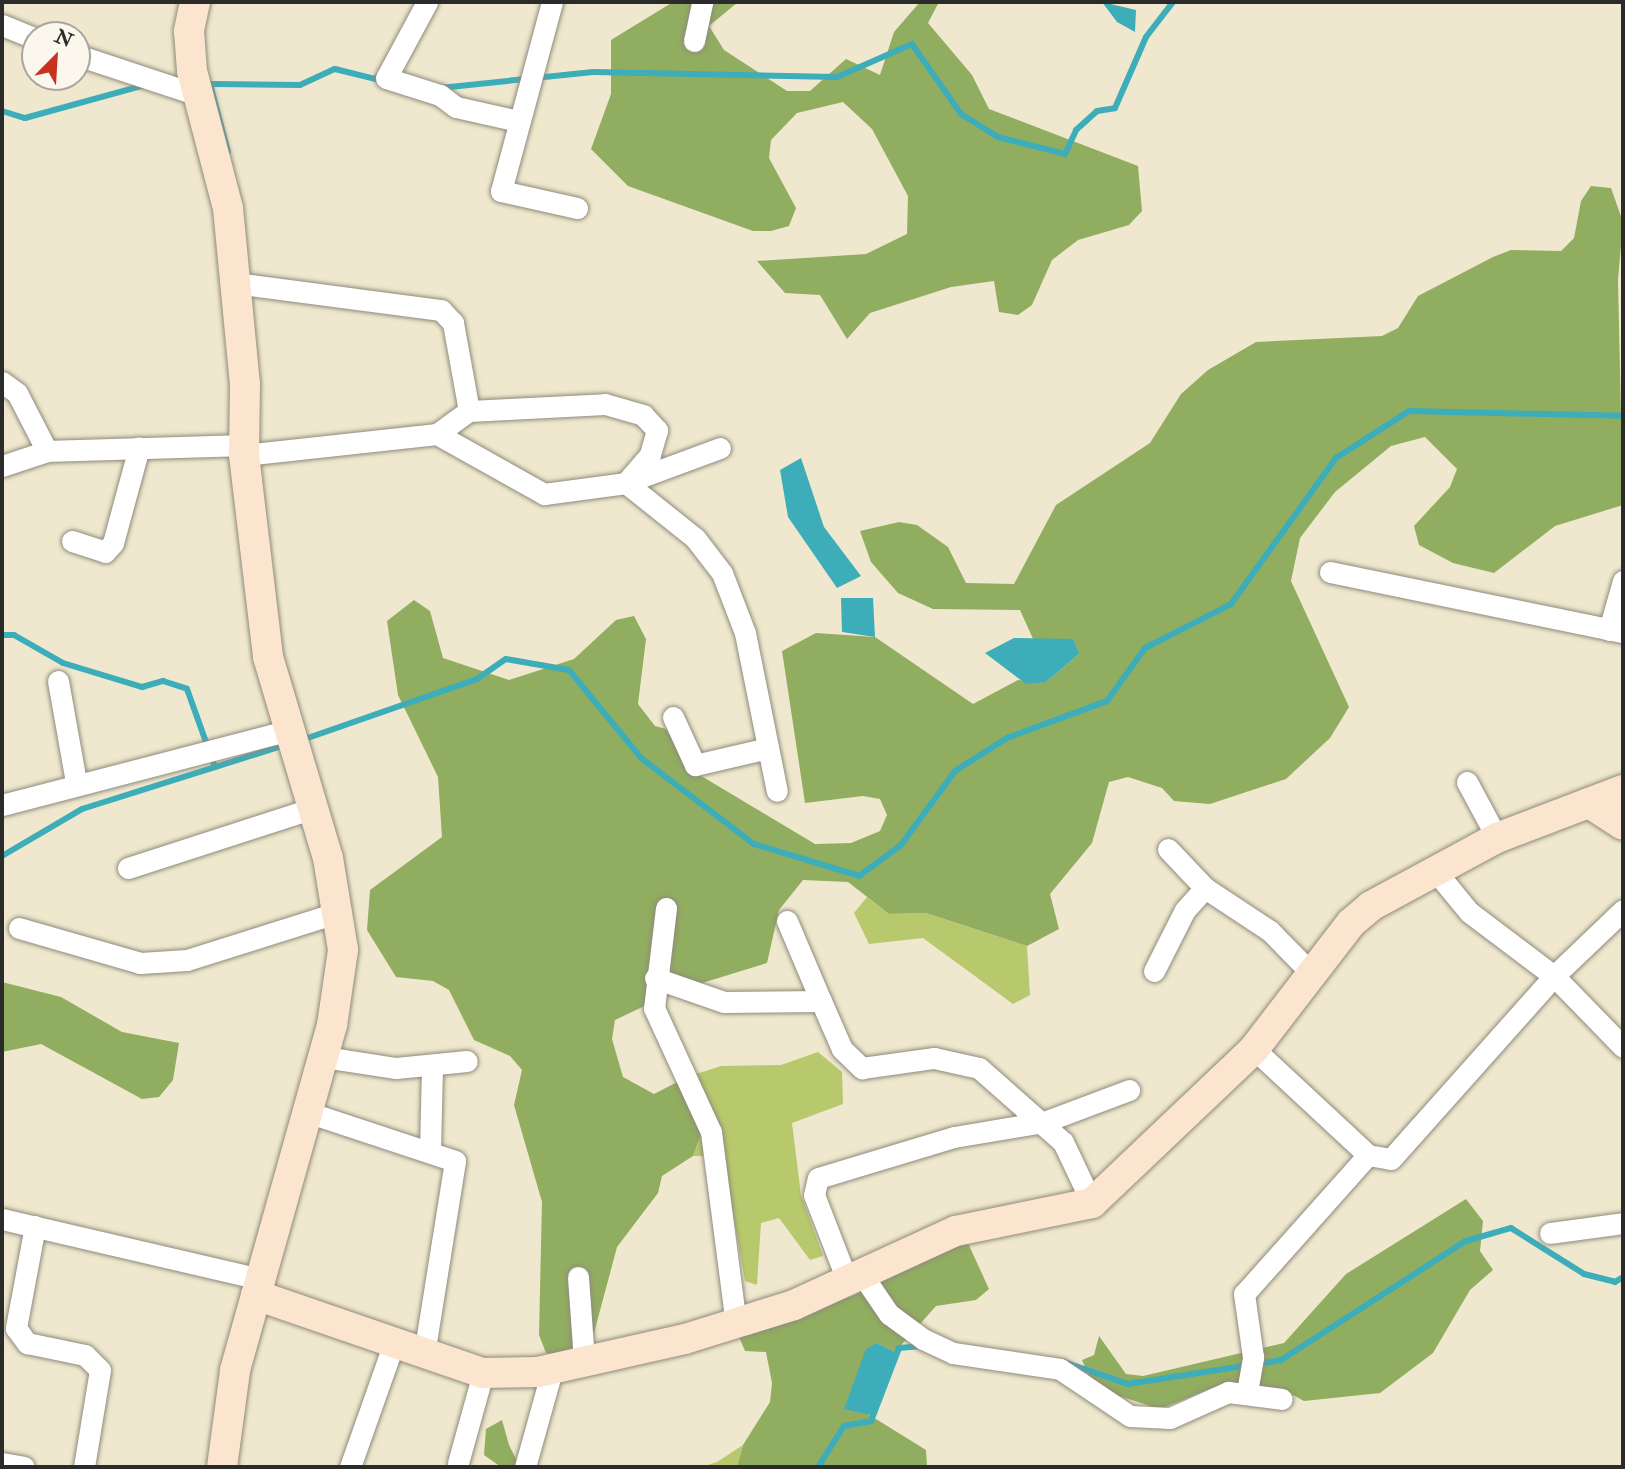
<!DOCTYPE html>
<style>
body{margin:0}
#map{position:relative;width:1625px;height:1469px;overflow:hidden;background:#f0e8ce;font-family:"IM FELL Double Pica",serif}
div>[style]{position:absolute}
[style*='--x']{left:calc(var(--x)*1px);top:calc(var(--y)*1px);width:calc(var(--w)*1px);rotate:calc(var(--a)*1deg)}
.green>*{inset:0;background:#b7c96c}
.forest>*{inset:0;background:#91ad60}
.water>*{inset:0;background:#3dadb9}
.stream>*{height:6px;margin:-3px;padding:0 3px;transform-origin:3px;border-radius:3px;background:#3dadb9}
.roads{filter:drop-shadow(0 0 2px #8e8a7c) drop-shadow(0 0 2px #8e8a7c)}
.street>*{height:21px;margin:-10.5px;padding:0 10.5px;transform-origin:10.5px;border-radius:10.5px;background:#fff}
.secondary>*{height:30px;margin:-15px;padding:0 15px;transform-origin:15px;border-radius:15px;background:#fce5cf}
span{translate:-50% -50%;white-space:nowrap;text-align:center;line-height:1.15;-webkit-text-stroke:6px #fbf7ec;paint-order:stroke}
.frame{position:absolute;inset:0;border:4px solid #2b2b2b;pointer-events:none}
.north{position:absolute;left:21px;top:21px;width:70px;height:70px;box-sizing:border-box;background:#fbf7ec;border:2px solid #a8a59f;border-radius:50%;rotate:24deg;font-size:19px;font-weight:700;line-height:28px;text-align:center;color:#2b2b2b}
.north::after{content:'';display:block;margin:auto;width:24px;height:32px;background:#c8321e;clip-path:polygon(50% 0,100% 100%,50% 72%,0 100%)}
</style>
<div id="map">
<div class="green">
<i style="clip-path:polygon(867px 897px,889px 914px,926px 913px,1027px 946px,1030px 995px,1013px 1004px,923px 938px,869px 944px,854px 913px)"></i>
<i style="clip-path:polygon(818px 1052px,842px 1072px,843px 1104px,792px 1123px,801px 1195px,823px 1256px,810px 1260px,779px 1218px,761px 1223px,757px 1285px,745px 1281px,725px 1168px,719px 1156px,693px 1156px,703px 1128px,687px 1077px,721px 1066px,781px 1065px)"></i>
<i style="clip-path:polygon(743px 1445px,737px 1467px,701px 1467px,717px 1462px)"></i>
</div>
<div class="forest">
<i style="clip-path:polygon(673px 2px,738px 2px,709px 26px,724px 50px,787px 91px,810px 91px,846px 59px,880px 75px,894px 32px,920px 2px,939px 2px,928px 23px,972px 75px,989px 109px,1138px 166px,1142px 211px,1129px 225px,1078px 240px,1052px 260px,1032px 305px,1018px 315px,999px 312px,994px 281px,951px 287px,870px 313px,847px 339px,820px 295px,785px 293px,757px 261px,866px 254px,907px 234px,908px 196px,872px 129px,843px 102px,797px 113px,771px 140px,769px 158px,796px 208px,789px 226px,771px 231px,753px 231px,628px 186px,591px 149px,611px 94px,611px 40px)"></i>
<i style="clip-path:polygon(1591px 186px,1611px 188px,1623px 222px,1618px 280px,1623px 505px,1555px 526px,1494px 573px,1453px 563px,1419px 545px,1414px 526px,1450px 487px,1457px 469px,1425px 437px,1391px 446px,1335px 492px,1300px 538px,1291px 581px,1349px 707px,1330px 738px,1286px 779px,1210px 804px,1174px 801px,1162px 788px,1128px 777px,1109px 782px,1092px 843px,1050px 894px,1059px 929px,1027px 946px,926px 913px,889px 914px,848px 882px,803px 880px,779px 910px,767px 963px,676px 991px,615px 1020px,612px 1039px,623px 1077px,654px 1094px,687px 1077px,703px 1128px,693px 1156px,662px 1176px,658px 1193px,617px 1247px,594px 1333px,564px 1356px,546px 1353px,539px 1335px,542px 1202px,514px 1105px,522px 1070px,510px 1056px,474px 1040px,449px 990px,433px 981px,396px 977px,367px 930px,370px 890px,442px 837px,438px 777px,398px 695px,387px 621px,414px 600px,430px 611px,443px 658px,509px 680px,574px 659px,616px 620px,634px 616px,646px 639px,638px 704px,655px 726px,666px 729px,698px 774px,815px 844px,851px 843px,880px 831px,887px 815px,880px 799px,863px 796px,805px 803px,782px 651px,816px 633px,875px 637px,973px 704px,1018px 680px,1046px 682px,1079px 654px,1034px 641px,1020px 610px,933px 609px,898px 593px,871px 562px,860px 531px,899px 522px,917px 525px,948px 547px,966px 583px,1014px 584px,1056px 505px,1150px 443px,1181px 394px,1208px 370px,1256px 342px,1382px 336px,1398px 328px,1418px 296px,1493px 257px,1511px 250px,1561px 251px,1574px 238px,1581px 201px)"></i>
<i style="clip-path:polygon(2px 982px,61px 997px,122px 1032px,179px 1043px,173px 1080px,159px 1097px,142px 1099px,41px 1044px,2px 1052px)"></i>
<i style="clip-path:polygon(1466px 1199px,1483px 1221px,1480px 1251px,1493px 1270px,1470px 1290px,1433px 1353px,1380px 1393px,1304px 1401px,1284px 1390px,1212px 1388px,1160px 1409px,1094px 1388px,1082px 1360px,1094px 1355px,1099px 1336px,1126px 1374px,1143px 1376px,1284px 1343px,1346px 1274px)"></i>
<i style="clip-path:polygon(967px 1241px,989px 1289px,976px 1300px,936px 1306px,895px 1352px,877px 1343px,847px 1401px,926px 1450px,927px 1465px,737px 1467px,743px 1445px,770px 1402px,772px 1383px,766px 1352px,745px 1351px,739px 1337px,852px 1296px)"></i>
<i style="clip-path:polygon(502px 1420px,509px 1445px,520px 1467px,501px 1467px,484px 1455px,486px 1429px)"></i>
</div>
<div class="water">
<i style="clip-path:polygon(1102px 2px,1136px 10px,1135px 32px,1117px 22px)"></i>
<i style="clip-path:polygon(801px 458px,824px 527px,861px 576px,837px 588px,788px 517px,780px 470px)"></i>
<i style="clip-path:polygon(841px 598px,873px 598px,875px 637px,842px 632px)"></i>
<i style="clip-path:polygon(1014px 638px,1073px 639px,1079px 654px,1046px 682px,1026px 684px,985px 653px)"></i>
<i style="clip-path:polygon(877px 1343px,895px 1352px,871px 1415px,844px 1409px,866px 1349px)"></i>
</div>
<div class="stream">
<i style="--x:210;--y:84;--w:70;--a:75.2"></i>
<i style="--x:213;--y:84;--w:87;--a:0.7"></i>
<i style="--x:300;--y:85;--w:38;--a:-25"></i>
<i style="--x:335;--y:69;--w:41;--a:14"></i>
<i style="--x:375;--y:79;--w:7;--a:-45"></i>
<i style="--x:440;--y:88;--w:154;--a:-6"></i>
<i style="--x:593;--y:72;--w:244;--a:1.2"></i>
<i style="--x:837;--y:77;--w:82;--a:-23.7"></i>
<i style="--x:912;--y:44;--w:85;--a:55"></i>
<i style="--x:961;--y:114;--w:44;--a:31.9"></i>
<i style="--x:998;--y:137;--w:69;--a:14.2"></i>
<i style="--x:1065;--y:154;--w:26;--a:-65"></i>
<i style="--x:1076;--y:130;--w:28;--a:-42"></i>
<i style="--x:1097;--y:111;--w:18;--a:-9"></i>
<i style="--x:1115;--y:108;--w:77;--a:-66.4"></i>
<i style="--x:1146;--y:37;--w:44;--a:-52.4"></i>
<i style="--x:2;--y:111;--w:24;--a:17"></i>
<i style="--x:25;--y:118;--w:124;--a:-15.4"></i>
<i style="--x:2;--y:635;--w:12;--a:0"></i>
<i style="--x:14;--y:635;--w:56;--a:29.7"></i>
<i style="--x:63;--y:663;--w:83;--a:16.9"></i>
<i style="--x:142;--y:687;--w:22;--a:-16"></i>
<i style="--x:163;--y:681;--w:25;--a:18"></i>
<i style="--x:187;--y:689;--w:83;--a:70.3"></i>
<i style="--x:302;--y:740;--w:185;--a:-19.2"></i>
<i style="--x:477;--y:679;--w:35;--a:-35"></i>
<i style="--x:506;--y:659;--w:64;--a:9.9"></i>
<i style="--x:569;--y:670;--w:114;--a:50.7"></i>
<i style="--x:641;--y:758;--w:142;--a:37.3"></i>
<i style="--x:754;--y:844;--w:110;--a:16.9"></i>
<i style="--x:859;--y:876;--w:52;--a:-36.4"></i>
<i style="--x:901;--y:845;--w:92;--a:-53.9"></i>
<i style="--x:955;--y:771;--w:62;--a:-32.4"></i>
<i style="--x:1007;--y:738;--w:107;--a:-20.3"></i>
<i style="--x:1107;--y:701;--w:65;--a:-54.4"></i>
<i style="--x:1145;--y:648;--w:97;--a:-27.1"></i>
<i style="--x:1231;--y:604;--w:180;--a:-54.3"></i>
<i style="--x:1336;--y:458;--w:87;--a:-32.8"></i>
<i style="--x:1409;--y:411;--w:214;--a:1.3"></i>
<i style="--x:2;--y:856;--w:93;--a:-30.4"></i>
<i style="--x:82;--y:809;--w:213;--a:-17.5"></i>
<i style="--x:1064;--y:1362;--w:68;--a:19"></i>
<i style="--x:1128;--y:1384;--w:155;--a:-8.9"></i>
<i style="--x:1281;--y:1360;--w:220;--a:-32.8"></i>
<i style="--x:1466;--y:1241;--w:47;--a:-16.1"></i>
<i style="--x:1511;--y:1228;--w:86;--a:32.2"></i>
<i style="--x:1584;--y:1274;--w:32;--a:14"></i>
<i style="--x:1615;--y:1282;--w:9;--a:-32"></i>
<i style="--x:818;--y:1467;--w:49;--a:-57.6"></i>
<i style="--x:844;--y:1426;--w:27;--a:-10"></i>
<i style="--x:871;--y:1421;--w:78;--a:-69"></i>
<i style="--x:899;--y:1348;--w:23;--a:-5"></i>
</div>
<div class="roads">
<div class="street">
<i style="--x:427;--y:2;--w:86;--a:118.3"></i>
<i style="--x:386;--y:78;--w:57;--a:17.5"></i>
<i style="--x:440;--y:95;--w:20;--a:37"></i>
<i style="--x:456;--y:107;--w:64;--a:12.7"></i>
<i style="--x:552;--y:2;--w:196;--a:105.1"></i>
<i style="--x:501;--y:191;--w:78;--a:12.6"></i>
<i style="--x:2;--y:25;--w:35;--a:22"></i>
<i style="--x:694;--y:41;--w:40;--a:-78"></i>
<i style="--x:77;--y:55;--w:127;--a:18.3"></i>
<i style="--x:235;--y:283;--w:208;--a:7.5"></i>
<i style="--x:441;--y:310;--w:18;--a:47"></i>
<i style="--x:453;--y:323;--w:89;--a:79.7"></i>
<i style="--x:2;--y:382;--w:19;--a:36"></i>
<i style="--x:17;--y:393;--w:65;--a:62.7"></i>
<i style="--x:437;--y:434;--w:123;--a:29.3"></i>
<i style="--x:544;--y:494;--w:83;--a:-7.6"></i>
<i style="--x:626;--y:483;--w:88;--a:38.6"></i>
<i style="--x:695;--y:538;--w:44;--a:52.4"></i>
<i style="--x:722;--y:573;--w:64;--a:69"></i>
<i style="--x:745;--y:633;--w:161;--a:78.6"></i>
<i style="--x:244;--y:455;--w:194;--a:-6.2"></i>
<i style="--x:437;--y:434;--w:39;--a:-36"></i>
<i style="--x:469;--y:411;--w:136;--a:-2.9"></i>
<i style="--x:605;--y:404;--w:40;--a:16"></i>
<i style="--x:643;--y:415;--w:21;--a:47"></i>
<i style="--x:657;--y:430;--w:26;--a:106"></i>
<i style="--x:650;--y:455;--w:37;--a:131"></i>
<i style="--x:2;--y:466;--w:47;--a:-18.4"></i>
<i style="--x:47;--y:451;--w:197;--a:-1.7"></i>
<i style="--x:628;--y:482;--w:98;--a:-20.3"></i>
<i style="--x:72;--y:541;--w:35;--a:18"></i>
<i style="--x:105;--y:552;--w:12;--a:-48"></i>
<i style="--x:113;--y:543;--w:99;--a:-74.8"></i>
<i style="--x:1330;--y:572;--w:299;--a:11.6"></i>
<i style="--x:1609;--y:630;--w:51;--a:-74.1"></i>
<i style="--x:58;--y:681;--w:103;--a:79.9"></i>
<i style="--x:673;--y:717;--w:53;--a:65.4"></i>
<i style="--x:695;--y:765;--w:75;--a:-13.1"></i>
<i style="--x:1467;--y:782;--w:64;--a:61.8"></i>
<i style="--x:2;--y:805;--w:293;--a:-14.6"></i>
<i style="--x:1168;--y:849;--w:54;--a:46.5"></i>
<i style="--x:1205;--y:888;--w:78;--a:33.5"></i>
<i style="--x:1270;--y:931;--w:63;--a:45.6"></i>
<i style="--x:128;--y:868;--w:195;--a:-17.9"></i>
<i style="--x:1437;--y:873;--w:50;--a:50.6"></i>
<i style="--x:1469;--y:912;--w:106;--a:37"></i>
<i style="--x:1554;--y:976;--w:99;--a:45.8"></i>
<i style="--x:666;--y:908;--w:101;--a:96.8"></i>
<i style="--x:654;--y:1008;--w:136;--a:65.3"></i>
<i style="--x:711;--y:1132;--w:194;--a:82.6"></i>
<i style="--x:787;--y:921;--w:87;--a:67"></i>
<i style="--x:19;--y:928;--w:126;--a:16.1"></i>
<i style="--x:140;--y:963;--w:47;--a:-3.7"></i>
<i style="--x:187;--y:960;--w:153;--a:-17.5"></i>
<i style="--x:1154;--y:971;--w:68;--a:-63.1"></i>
<i style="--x:1185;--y:910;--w:30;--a:-48"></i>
<i style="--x:655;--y:978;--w:73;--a:19.2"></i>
<i style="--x:724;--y:1002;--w:97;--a:-0.6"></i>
<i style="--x:821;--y:1001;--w:52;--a:66.4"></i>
<i style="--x:842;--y:1049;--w:28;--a:44"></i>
<i style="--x:862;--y:1068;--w:73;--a:-7.9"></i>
<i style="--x:934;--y:1058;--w:46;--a:12.5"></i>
<i style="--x:979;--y:1068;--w:112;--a:41.4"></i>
<i style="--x:1063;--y:1142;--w:68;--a:64.6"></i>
<i style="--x:1254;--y:1049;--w:156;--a:42.9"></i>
<i style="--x:1368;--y:1155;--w:23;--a:10"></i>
<i style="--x:1391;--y:1159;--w:245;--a:-48.3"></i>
<i style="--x:1554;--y:976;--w:95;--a:-43.7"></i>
<i style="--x:324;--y:1057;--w:73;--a:8.7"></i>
<i style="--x:396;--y:1068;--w:71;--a:-5.6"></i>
<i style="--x:307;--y:1112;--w:156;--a:18.3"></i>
<i style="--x:455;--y:1161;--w:196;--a:99.1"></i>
<i style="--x:430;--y:1150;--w:83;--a:-88.6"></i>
<i style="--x:2;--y:1219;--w:264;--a:13.1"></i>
<i style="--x:35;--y:1226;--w:104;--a:100.6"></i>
<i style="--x:16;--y:1328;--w:19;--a:54"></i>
<i style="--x:27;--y:1343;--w:59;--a:11.7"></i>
<i style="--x:85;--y:1355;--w:21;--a:45"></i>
<i style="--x:100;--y:1370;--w:98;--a:99.4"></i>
<i style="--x:1550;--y:1233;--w:74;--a:-7.8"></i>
<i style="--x:861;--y:1273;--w:50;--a:55.7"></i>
<i style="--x:889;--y:1314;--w:42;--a:36.3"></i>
<i style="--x:923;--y:1339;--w:33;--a:25"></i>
<i style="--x:953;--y:1353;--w:108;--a:8.5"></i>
<i style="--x:1060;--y:1369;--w:84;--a:33.9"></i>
<i style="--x:1130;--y:1416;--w:40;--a:2.9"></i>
<i style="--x:1170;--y:1418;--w:64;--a:-24.1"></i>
<i style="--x:1228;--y:1392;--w:54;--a:7.4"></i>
<i style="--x:578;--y:1277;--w:83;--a:85.9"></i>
<i style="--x:847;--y:1280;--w:91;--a:-111.2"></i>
<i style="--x:814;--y:1195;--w:17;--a:-77"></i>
<i style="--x:818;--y:1178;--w:142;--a:-16.8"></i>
<i style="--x:954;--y:1137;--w:91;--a:-9.5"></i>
<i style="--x:1044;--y:1122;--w:91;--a:-20.6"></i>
<i style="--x:1247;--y:1392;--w:36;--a:-80"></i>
<i style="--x:1253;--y:1357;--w:64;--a:-98.1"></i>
<i style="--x:1244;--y:1294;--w:186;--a:-48.3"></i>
<i style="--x:2;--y:1463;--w:22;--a:10"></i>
<i style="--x:458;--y:1463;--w:93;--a:-74.5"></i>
<i style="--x:350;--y:1467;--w:132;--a:-70.5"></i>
<i style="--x:525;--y:1467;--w:104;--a:-74.4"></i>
</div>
<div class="secondary">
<i style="--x:195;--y:2;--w:30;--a:102"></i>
<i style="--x:189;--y:31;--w:40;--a:85.7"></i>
<i style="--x:192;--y:71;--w:142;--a:75.3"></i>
<i style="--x:228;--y:208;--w:177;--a:84.5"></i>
<i style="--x:245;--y:384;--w:71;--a:90.8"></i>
<i style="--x:244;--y:455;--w:203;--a:83.2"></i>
<i style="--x:268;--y:657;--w:210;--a:73.4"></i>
<i style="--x:328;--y:858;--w:93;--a:80.7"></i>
<i style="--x:343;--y:950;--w:76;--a:98.3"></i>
<i style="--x:332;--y:1025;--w:359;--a:105.7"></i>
<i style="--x:235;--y:1371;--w:97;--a:97.7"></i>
<i style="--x:1589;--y:803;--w:40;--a:32.9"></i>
<i style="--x:256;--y:1295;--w:240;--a:19"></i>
<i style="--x:483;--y:1373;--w:55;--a:-1"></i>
<i style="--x:538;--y:1372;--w:151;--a:-12.7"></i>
<i style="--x:685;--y:1339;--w:114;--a:-17.3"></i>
<i style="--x:794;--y:1305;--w:178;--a:-24.6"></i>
<i style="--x:956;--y:1231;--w:139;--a:-11.6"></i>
<i style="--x:1092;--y:1203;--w:224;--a:-43.5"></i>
<i style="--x:1254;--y:1049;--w:159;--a:-52.4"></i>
<i style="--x:1351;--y:923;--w:26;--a:-40"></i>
<i style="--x:1371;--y:906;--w:143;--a:-28.4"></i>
<i style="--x:1497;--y:838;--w:135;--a:-20.9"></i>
</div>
</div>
<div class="frame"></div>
<div class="north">N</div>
</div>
